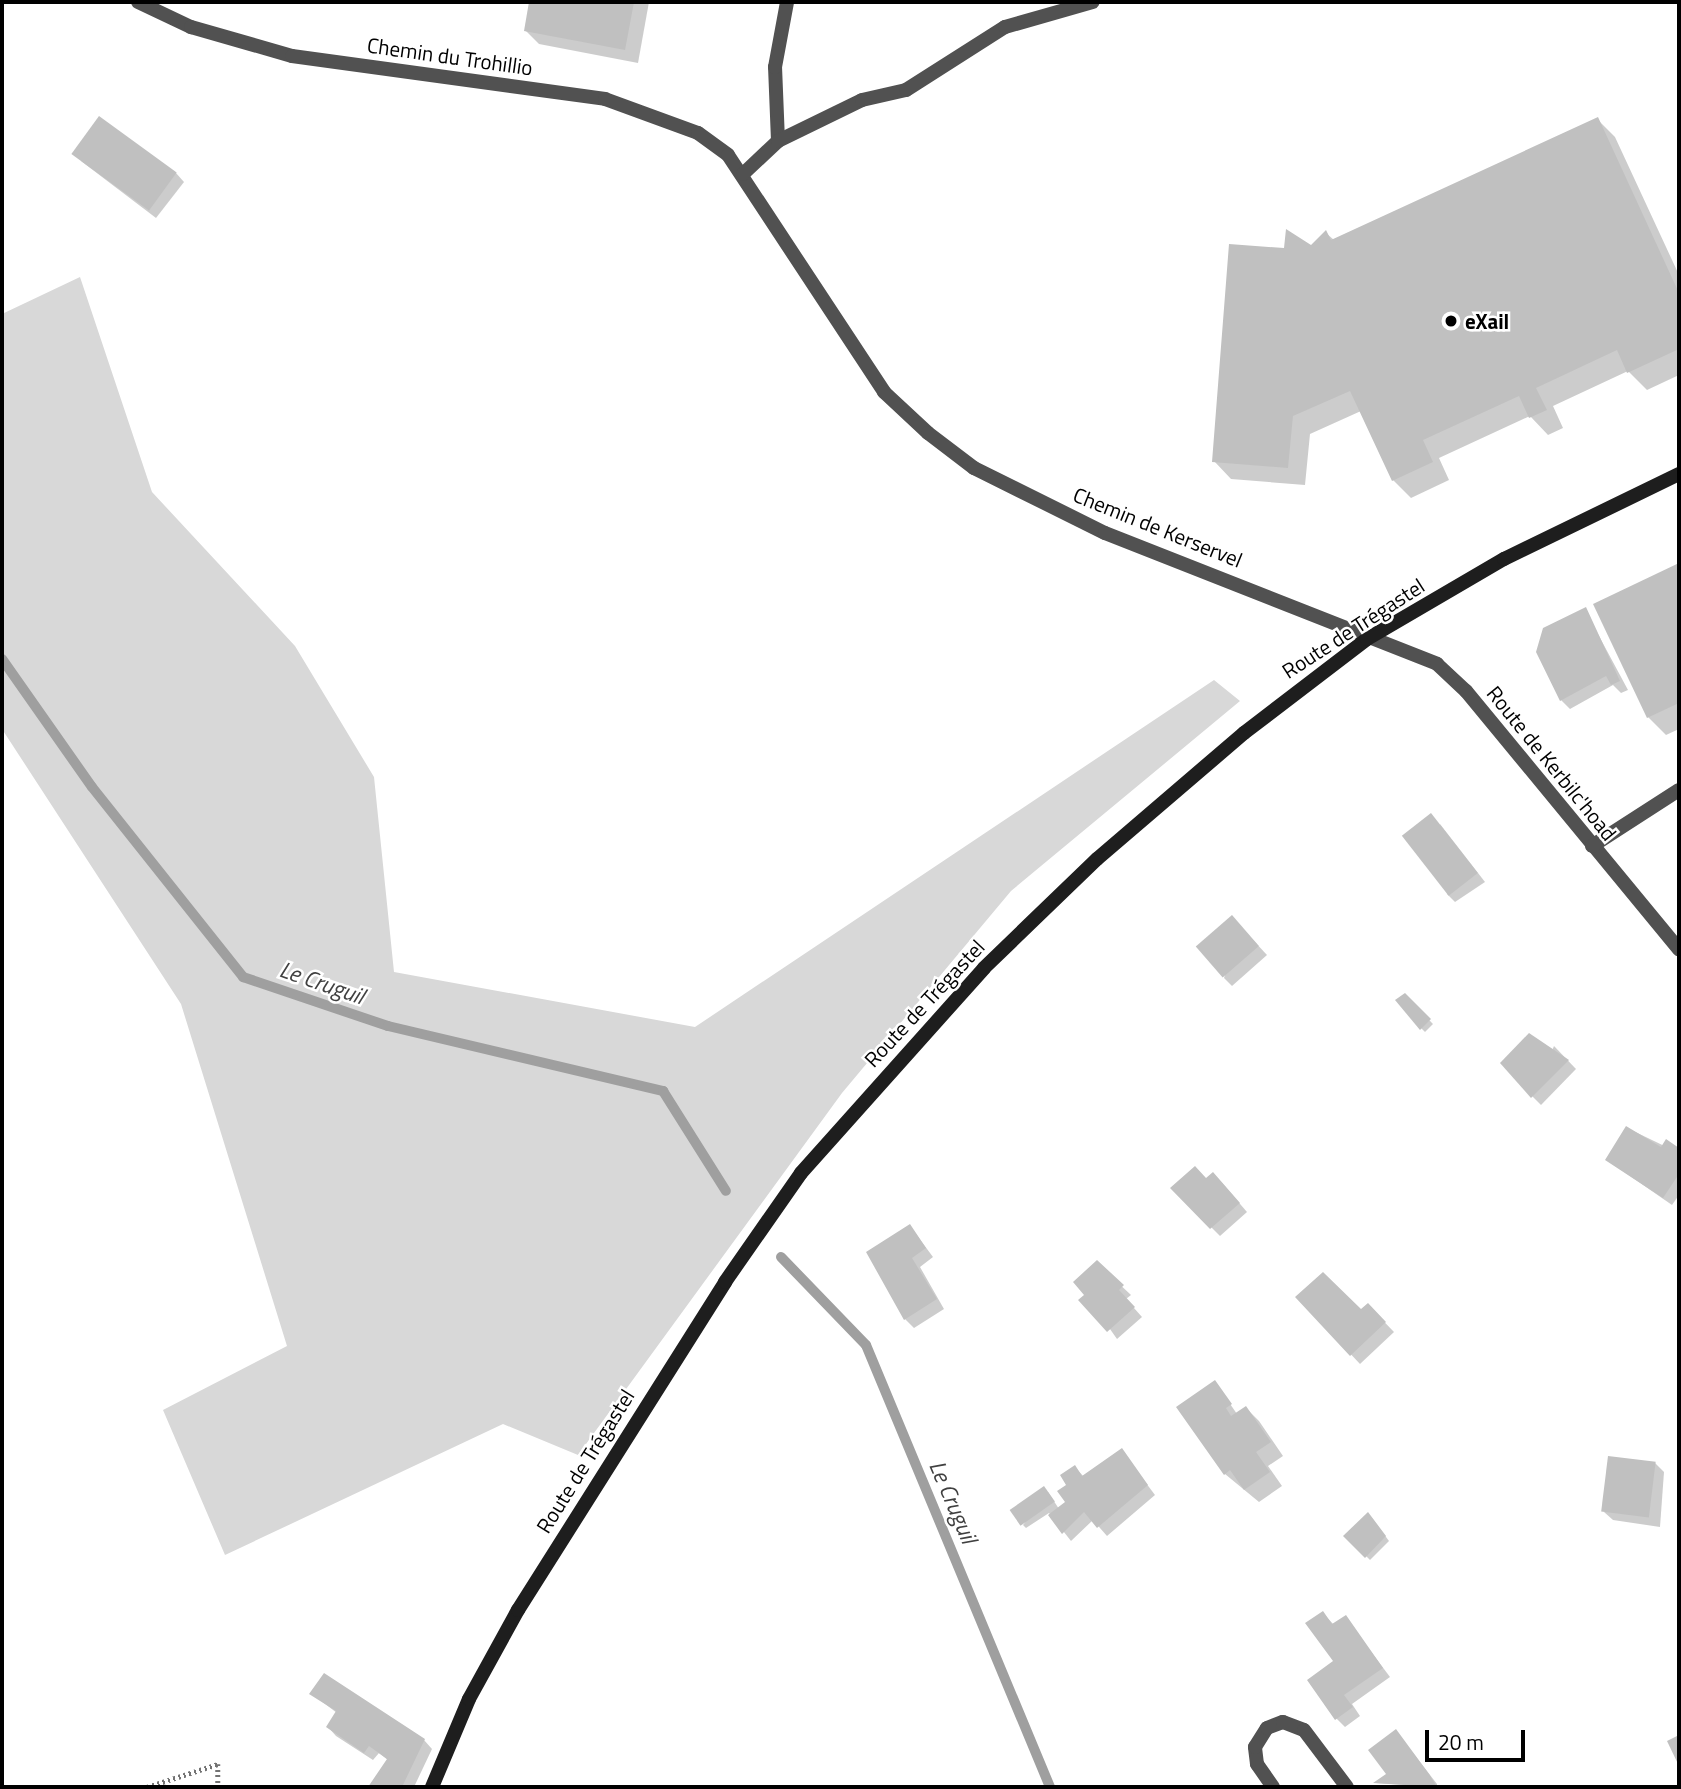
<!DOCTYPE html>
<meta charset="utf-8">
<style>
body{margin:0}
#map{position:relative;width:1681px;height:1789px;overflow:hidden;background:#fff;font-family:"Titillium Web",sans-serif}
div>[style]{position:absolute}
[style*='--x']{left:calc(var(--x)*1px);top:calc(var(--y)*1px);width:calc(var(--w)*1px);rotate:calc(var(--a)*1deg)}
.green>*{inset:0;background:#d8d8d8}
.shadow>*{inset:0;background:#0003}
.stream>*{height:10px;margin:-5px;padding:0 5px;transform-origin:5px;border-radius:5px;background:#9f9f9f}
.building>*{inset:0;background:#c0c0c0;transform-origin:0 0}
.path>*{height:4.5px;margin-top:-2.25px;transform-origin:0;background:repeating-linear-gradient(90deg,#737373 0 2px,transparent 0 5.5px)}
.service>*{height:14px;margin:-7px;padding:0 7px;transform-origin:7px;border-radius:7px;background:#515151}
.minor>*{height:14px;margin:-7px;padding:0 7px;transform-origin:7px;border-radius:7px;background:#515151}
.secondary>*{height:14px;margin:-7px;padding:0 7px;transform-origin:7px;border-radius:7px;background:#1e1e1e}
.dots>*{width:19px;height:19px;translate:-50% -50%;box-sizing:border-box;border:4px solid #fff;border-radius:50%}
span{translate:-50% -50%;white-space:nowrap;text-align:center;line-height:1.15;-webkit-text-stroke:5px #fff;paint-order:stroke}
.street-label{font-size:21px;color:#000}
.poi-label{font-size:21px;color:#000;font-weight:700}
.left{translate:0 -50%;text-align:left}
.water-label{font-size:23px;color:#404040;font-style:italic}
.frame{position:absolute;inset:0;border:4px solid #000;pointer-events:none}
.scale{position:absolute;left:1425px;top:1730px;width:100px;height:32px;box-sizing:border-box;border:4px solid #000;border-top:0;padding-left:9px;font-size:21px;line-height:24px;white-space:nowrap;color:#000;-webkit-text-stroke:5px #fff;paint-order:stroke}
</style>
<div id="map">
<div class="green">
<i style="clip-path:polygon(80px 277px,152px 492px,295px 646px,374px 777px,394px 972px,695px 1027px,1214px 680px,1240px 701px,1011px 891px,842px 1093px,578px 1455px,503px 1424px,225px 1555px,163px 1410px,287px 1346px,181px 1004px,2px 729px,2px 314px)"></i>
</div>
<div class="shadow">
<i style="clip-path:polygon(531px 2px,649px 2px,638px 63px,539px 44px,526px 31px)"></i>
<i style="clip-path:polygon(1597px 119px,1615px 137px,1679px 275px,1679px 375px,1647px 390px,1628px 371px,1553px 406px,1563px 428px,1548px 435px,1530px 416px,1439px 458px,1449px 480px,1411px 498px,1393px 480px,1361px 411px,1310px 434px,1305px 485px,1231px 479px,1214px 461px,1286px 250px,1311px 248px,1326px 233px,1334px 240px)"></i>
<i style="clip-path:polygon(81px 161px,176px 173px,184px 182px,156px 218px)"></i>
<i style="clip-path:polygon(1679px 565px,1679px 729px,1666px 735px,1648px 717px,1595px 605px)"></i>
<i style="clip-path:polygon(1585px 610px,1628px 690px,1621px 693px,1613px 685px,1570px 709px,1561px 700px)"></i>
<i style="clip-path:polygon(1440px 824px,1485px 882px,1455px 902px,1447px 894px)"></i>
<i style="clip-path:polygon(1240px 926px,1267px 955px,1232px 986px,1224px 978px)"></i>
<i style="clip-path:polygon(1405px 995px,1433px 1024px,1425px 1032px,1421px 1028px)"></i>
<i style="clip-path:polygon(1554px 1046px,1576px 1069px,1541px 1105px,1532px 1096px)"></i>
<i style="clip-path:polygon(1627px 1128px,1679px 1153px,1679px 1195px,1672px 1205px,1607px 1160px)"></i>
<i style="clip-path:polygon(1206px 1180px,1222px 1183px,1247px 1212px,1220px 1236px,1172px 1188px)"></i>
<i style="clip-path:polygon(910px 1226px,933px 1257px,920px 1267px,944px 1309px,914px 1328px,905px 1319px)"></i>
<i style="clip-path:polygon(1097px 1263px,1131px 1295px,1126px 1299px,1142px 1317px,1117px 1339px,1086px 1295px)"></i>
<i style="clip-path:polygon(1297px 1297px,1361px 1312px,1368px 1305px,1394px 1332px,1360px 1364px)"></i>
<i style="clip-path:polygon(1215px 1382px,1237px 1414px,1246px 1408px,1259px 1421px,1283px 1456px,1268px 1466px,1282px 1486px,1259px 1502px,1225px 1474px)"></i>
<i style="clip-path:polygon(1122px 1451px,1155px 1495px,1107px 1536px,1093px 1520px,1071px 1541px,1049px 1513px,1026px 1528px,1023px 1525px,1048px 1492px,1059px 1509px,1067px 1503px,1075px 1467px,1084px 1477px)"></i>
<i style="clip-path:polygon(1655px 1463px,1664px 1472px,1660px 1527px,1613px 1520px,1604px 1512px)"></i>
<i style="clip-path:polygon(1372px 1518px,1389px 1541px,1370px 1560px,1346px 1536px)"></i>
<i style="clip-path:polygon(1323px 1613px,1334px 1625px,1345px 1617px,1390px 1677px,1352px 1704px,1360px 1716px,1345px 1727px,1336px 1718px,1335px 1662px)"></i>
<i style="clip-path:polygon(312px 1694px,424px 1740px,432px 1749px,414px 1787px,370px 1787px,388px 1760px,379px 1753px,373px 1760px,336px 1736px,328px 1727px,337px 1713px)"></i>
<i style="clip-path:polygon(1396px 1731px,1437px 1784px,1437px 1787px,1376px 1783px,1388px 1774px)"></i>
</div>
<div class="stream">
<i style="--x:2;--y:659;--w:156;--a:54.9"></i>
<i style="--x:92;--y:787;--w:243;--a:51.5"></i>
<i style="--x:243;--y:977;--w:153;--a:18.7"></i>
<i style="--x:388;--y:1026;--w:283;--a:13.3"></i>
<i style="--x:663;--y:1091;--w:118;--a:57.8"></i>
<i style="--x:781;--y:1257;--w:122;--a:46"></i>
<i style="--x:866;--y:1345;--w:479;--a:67.4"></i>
</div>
<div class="building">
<i style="clip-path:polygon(529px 2px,634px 2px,625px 50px,524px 31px)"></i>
<i style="left:99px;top:116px;width:96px;height:47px;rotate:36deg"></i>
<i style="clip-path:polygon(1598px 117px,1679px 293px,1679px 349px,1627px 373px,1617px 350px,1536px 388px,1547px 410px,1529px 418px,1519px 396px,1423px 440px,1433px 462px,1392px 481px,1350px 391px,1293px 416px,1288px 468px,1212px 462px,1229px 244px,1284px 248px,1286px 229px,1311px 245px,1326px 230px,1331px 240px)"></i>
<i style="clip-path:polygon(1679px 563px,1679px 703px,1647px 718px,1593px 604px)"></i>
<i style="clip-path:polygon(1586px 607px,1620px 681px,1611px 685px,1606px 676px,1560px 701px,1536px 652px,1543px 628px)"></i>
<i style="left:1431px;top:813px;width:76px;height:37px;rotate:52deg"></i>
<i style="left:1232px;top:915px;width:41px;height:48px;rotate:49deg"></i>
<i style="clip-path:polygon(1405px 993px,1431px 1019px,1420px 1030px,1395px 1000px)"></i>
<i style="clip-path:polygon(1529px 1033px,1569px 1060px,1531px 1098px,1500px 1063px)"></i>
<i style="clip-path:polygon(1626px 1126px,1661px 1147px,1666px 1139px,1679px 1148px,1679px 1174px,1663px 1198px,1605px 1160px)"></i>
<i style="clip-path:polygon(1195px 1166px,1206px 1178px,1213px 1172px,1240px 1203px,1210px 1229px,1170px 1188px)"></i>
<i style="clip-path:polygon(910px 1224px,926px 1248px,912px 1258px,937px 1299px,904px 1320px,866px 1252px)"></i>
<i style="clip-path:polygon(1097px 1260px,1124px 1285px,1119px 1290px,1135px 1307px,1107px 1332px,1078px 1300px,1084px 1295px,1073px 1282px)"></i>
<i style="clip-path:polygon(1323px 1272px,1361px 1309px,1368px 1303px,1386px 1322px,1350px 1356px,1295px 1297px)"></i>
<i style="clip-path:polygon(1215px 1380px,1232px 1404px,1226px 1408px,1231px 1416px,1246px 1406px,1271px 1442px,1256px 1452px,1270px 1472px,1244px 1490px,1230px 1470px,1224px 1475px,1176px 1407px)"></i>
<i style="clip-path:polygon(1122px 1448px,1148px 1485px,1097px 1528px,1084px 1512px,1062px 1534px,1048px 1515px,1065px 1502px,1057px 1491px,1066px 1485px,1060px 1475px,1075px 1465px,1082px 1476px)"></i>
<i style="left:1608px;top:1456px;width:48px;height:56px;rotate:7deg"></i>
<i style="left:1044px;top:1486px;width:19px;height:42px;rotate:55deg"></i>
<i style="clip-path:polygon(1368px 1512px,1386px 1536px,1365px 1558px,1343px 1536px)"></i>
<i style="clip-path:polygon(1323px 1611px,1332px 1624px,1346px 1615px,1383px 1668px,1344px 1695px,1353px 1707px,1335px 1720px,1307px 1680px,1333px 1661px,1305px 1623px)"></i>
<i style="clip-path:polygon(324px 1673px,425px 1739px,402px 1787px,368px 1787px,387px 1759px,369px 1746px,364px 1753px,326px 1727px,336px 1711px,309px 1694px)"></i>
<i style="clip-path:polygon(1396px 1729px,1429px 1774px,1437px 1787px,1373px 1783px,1386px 1774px,1368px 1750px)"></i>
<i style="clip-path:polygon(1679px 1735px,1679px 1766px,1667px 1741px)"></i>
</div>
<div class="path">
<i style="--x:147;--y:1787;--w:75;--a:-17.9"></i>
<i style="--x:218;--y:1764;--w:23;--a:90"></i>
</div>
<div class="service">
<i style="--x:778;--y:141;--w:74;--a:-92.3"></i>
<i style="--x:775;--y:67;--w:66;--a:-79.5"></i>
</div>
<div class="minor">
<i style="--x:138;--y:2;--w:59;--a:25.3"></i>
<i style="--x:191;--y:27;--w:105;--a:16"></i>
<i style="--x:292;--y:56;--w:316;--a:7.8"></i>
<i style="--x:605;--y:99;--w:99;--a:20.1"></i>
<i style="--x:698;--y:133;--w:37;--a:36"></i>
<i style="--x:728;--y:155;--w:284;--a:56.6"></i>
<i style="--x:884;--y:392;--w:60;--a:43"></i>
<i style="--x:928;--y:433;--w:58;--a:37.3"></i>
<i style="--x:974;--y:468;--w:146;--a:26.4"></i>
<i style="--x:1105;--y:533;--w:357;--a:21.5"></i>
<i style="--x:1437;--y:664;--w:40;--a:43"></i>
<i style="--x:1466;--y:691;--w:335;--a:50.5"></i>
<i style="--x:743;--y:174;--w:48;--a:-43.3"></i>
<i style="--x:778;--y:141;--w:93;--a:-26"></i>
<i style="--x:862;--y:100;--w:45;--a:-12.8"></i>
<i style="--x:906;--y:90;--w:117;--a:-32.5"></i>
<i style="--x:1005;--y:27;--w:91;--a:-15.9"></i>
<i style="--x:1592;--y:846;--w:103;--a:-32.8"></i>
<i style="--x:1273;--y:1787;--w:28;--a:-125"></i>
<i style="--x:1257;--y:1764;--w:17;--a:-97"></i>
<i style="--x:1255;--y:1747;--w:22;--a:-58"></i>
<i style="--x:1267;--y:1728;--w:17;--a:-21"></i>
<i style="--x:1283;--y:1722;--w:22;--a:21"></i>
<i style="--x:1304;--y:1730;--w:71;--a:53"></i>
</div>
<div class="secondary">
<i style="--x:432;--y:1787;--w:95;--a:-67.2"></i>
<i style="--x:469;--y:1699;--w:102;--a:-61.2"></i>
<i style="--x:518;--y:1610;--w:388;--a:-57.7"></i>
<i style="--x:725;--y:1282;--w:133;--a:-55.1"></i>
<i style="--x:801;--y:1173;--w:275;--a:-48.2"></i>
<i style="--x:984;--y:968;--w:157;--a:-44"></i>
<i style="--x:1097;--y:859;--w:194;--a:-40.6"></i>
<i style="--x:1244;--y:733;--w:155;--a:-37.4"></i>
<i style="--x:1367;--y:639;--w:159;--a:-30.3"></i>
<i style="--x:1504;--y:559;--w:195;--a:-25.9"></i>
</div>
<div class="dots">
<i style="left:1451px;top:321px;background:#000"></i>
</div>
<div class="street-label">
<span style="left:450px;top:56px;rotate:8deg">Chemin du Trohillio</span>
<span style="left:1158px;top:527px;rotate:22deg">Chemin de Kerservel</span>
<span style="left:1353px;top:628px;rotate:-33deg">Route de Trégastel</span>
<span style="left:1552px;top:763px;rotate:51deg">Route de Kerbilc'hoad</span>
<span style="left:924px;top:1003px;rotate:-47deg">Route de Trégastel</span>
<span style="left:585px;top:1461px;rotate:-58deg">Route de Trégastel</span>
</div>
<div class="poi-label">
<span class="left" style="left:1465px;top:321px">eXail</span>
</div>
<div class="water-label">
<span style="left:322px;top:983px;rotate:19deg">Le Cruguil</span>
<span style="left:953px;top:1502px;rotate:67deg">Le Cruguil</span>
</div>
<div class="frame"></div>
<div class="scale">20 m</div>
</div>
